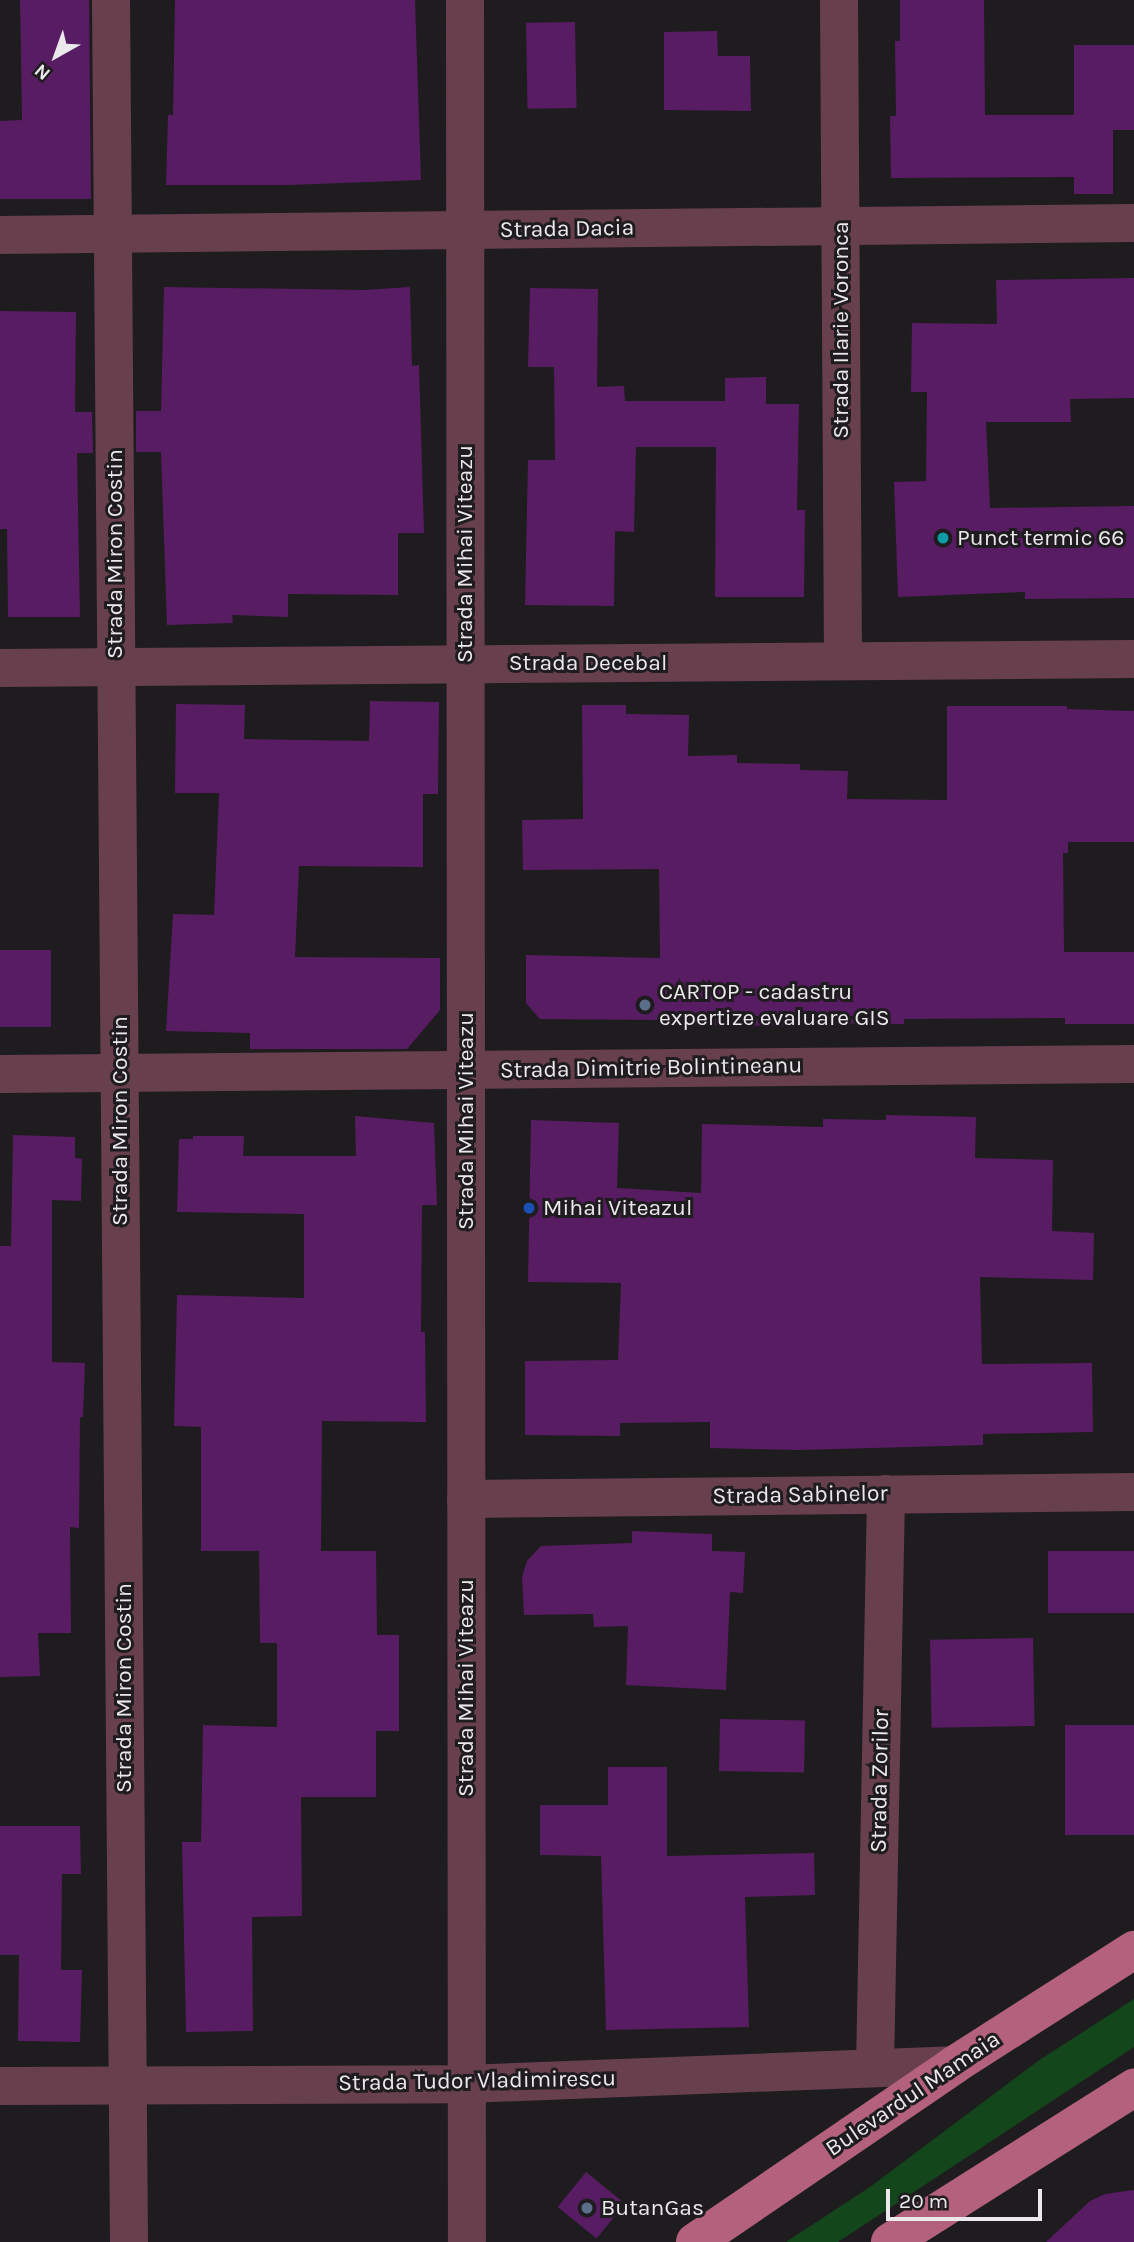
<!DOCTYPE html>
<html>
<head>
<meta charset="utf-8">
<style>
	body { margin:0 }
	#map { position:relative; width:1134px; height:2242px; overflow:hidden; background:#1f1c1f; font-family:Karla,sans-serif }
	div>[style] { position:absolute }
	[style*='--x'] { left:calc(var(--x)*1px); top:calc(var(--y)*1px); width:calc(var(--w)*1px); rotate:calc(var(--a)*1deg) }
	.green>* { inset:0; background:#14461c }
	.building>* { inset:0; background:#581c62; transform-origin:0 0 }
	.minor>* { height:38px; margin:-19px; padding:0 19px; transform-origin:19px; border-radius:19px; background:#68404d }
	.major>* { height:38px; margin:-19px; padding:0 19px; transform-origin:19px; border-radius:19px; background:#b3617c }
	.dots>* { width:19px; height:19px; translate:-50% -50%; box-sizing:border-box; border:4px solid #1f1c1f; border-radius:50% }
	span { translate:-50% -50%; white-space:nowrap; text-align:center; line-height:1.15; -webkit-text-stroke:6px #1f1c1f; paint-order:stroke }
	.street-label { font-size:23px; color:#ebe9eb }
	.poi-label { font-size:23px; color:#ebe9eb }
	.left { translate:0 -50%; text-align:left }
	.north { position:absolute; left:21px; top:21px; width:70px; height:70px; -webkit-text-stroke:5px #1f1c1f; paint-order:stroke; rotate:220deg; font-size:19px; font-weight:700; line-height:28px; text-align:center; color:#ebe9eb }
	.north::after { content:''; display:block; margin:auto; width:24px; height:32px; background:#ebe9eb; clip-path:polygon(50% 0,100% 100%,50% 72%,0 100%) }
	.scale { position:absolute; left:886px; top:2189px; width:156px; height:32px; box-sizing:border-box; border:4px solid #ebe9eb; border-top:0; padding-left:9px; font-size:21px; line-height:24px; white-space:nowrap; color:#ebe9eb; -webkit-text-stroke:5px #1f1c1f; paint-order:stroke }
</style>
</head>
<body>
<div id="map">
	<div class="green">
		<i style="clip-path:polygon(1134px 1999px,1134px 2047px,838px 2242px,786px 2242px,870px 2187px,1038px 2061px)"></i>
	</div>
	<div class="building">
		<i style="clip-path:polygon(20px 0,89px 0,91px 199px,0 199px,0 121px,22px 120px)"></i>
		<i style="clip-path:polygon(175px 0,415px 0,421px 180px,288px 185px,166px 185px,168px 115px,173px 115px)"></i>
		<i style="clip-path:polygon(900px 0,984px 0,985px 115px,1074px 115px,1074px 45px,1134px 45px,1134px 130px,1113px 130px,1113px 194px,1074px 194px,1074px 177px,891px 178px,890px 116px,896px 116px,895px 41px,900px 41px)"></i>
		<i style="left:575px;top:22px;width:86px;height:49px;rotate:89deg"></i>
		<i style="clip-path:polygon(717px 31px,718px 56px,750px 56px,751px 111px,664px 110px,664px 32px)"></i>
		<i style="clip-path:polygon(1134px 278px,1134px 398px,1070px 399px,1071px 422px,986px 422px,990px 508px,1134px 506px,1134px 598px,1025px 599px,1025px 592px,898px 597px,894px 482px,926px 481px,927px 392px,911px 392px,912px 323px,997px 324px,996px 280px)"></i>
		<i style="clip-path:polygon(164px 287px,364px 290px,410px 287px,412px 366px,419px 365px,424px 533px,398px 533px,398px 595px,288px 594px,288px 617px,232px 615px,233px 623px,167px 625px,161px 452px,136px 452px,136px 411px,161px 411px)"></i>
		<i style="clip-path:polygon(530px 288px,598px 289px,597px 387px,624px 386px,625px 401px,725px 401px,725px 378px,766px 377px,766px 404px,799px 404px,797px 510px,805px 510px,804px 597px,715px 597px,716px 447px,636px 447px,634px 532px,615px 531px,614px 606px,525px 605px,528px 460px,555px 460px,554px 367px,528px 367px)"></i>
		<i style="clip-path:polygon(0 311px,76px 312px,75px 412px,92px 412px,93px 453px,77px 453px,80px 617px,8px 617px,7px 529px,0 529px)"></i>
		<i style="clip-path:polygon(370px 701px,439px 702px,438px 794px,423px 794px,423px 867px,299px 866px,295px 957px,440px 958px,440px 1010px,407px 1049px,250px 1049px,250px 1033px,166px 1031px,173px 914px,214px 915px,219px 793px,175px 793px,176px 704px,245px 705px,244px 739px,369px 741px)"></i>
		<i style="clip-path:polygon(582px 705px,626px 705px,626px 714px,689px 715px,688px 756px,737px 755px,737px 763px,800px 764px,800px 770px,848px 771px,847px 799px,947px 800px,947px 706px,1067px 706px,1067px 709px,1134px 711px,1134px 842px,1068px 842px,1068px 853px,1063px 853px,1064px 952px,1134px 952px,1134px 1024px,1065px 1024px,1065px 1018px,904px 1019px,904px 1024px,788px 1023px,788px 1026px,660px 1025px,660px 1020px,540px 1019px,526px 1003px,526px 955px,660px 958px,659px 869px,523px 870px,522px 820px,583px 819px)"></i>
		<i style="left:0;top:950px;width:51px;height:77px"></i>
		<i style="clip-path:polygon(886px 1115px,976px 1117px,975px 1158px,1053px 1160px,1052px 1231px,1094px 1233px,1093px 1280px,980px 1277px,982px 1364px,1092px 1363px,1093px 1432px,983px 1434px,983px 1445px,799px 1450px,710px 1448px,710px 1422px,620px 1423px,620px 1436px,525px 1435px,525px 1361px,618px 1360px,621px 1283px,528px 1282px,531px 1120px,619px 1123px,617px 1188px,701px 1193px,702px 1124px,823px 1127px,823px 1119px,886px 1120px)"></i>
		<i style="clip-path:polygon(355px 1116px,434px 1123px,437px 1205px,422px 1205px,421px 1332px,425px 1332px,426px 1422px,322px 1421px,321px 1551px,376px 1551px,377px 1635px,399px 1635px,399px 1731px,376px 1731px,376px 1797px,301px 1797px,302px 1916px,252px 1917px,253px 2031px,186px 2032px,182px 1842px,201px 1842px,203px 1725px,277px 1727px,277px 1643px,260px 1643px,259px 1551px,201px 1551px,201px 1427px,174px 1426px,177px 1295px,304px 1298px,304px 1214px,177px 1212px,179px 1139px,193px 1139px,193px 1136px,244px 1136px,243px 1156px,356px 1156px)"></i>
		<i style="clip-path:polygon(13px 1135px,75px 1137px,75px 1158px,82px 1159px,81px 1201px,52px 1200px,52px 1362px,85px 1363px,83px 1417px,80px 1417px,79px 1528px,70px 1527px,71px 1633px,38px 1633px,40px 1676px,0 1677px,0 1246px,11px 1246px)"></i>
		<i style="clip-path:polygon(632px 1531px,712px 1534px,712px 1551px,745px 1552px,743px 1593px,730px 1592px,726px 1690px,626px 1685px,628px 1626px,594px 1627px,593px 1614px,524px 1615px,522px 1577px,527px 1561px,541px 1546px,632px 1543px)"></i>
		<i style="left:1134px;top:1551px;width:62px;height:86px;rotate:90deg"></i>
		<i style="left:1033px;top:1638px;width:88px;height:103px;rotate:89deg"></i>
		<i style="left:720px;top:1719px;width:85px;height:52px;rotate:1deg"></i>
		<i style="left:1134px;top:1725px;width:110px;height:69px;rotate:90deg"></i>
		<i style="clip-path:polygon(608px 1767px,667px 1767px,667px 1856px,814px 1853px,815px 1895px,745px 1897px,749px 2027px,606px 2030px,601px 1856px,540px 1855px,540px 1805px,608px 1805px)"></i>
		<i style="clip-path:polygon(0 1826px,80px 1826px,81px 1874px,62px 1874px,61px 1970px,82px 1970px,80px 2042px,18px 2041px,19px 1955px,0 1955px)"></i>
		<i style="left:586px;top:2172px;width:50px;height:45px;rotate:39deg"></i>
		<i style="clip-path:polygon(1134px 2190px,1134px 2242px,1046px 2242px,1090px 2201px,1105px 2194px)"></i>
	</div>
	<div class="minor">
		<i style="--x:111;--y:0;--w:2242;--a:89.54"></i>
		<i style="--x:465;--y:0;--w:2242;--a:89.95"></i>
		<i style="--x:839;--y:0;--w:661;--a:89.65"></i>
		<i style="--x:0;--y:235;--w:1134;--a:-0.61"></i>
		<i style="--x:0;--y:668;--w:1134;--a:-0.45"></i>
		<i style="--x:0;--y:1074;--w:1134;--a:-0.51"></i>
		<i style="--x:466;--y:1499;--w:668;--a:-0.6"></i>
		<i style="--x:875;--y:2068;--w:574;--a:-88.9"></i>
		<i style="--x:0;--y:2086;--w:466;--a:-0.2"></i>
		<i style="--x:466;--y:2084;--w:488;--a:-2.2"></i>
	</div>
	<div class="major">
		<i style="--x:695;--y:2242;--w:314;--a:-34.3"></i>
		<i style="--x:954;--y:2065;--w:214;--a:-32.6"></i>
		<i style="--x:890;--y:2242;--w:289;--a:-32.3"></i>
	</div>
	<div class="dots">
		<i style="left:943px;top:538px;background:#0f9aa8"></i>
		<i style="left:645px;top:1005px;background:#5c6f8a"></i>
		<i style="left:529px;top:1208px;background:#1a4fb4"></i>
		<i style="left:587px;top:2208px;background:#5c6f8a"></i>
	</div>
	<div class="street-label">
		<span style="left:567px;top:229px;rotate:-1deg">Strada Dacia</span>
		<span style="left:841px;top:330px;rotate:-90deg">Strada Ilarie Voronca</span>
		<span style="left:115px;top:554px;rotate:-90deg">Strada Miron Costin</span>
		<span style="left:465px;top:554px;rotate:-90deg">Strada Mihai Viteazu</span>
		<span style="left:588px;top:663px">Strada Decebal</span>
		<span style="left:651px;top:1068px;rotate:-1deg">Strada Dimitrie Bolintineanu</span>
		<span style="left:120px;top:1121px;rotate:-90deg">Strada Miron Costin</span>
		<span style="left:466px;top:1121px;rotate:-90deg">Strada Mihai Viteazu</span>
		<span style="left:800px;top:1495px;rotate:-1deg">Strada Sabinelor</span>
		<span style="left:124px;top:1688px;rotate:-90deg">Strada Miron Costin</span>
		<span style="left:466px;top:1688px;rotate:-90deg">Strada Mihai Viteazu</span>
		<span style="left:880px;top:1781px;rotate:-89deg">Strada Zorilor</span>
		<span style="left:477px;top:2081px;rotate:-1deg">Strada Tudor Vladimirescu</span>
		<span style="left:913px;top:2094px;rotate:-34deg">Bulevardul Mamaia</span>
	</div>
	<div class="poi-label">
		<span class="left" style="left:957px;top:538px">Punct termic 66</span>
		<span class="left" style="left:659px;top:1005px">CARTOP - cadastru<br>expertize evaluare GIS</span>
		<span class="left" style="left:543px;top:1208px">Mihai Viteazul</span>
		<span class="left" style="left:601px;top:2208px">ButanGas</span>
	</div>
	<div class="north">N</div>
	<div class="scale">20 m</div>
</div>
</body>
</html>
